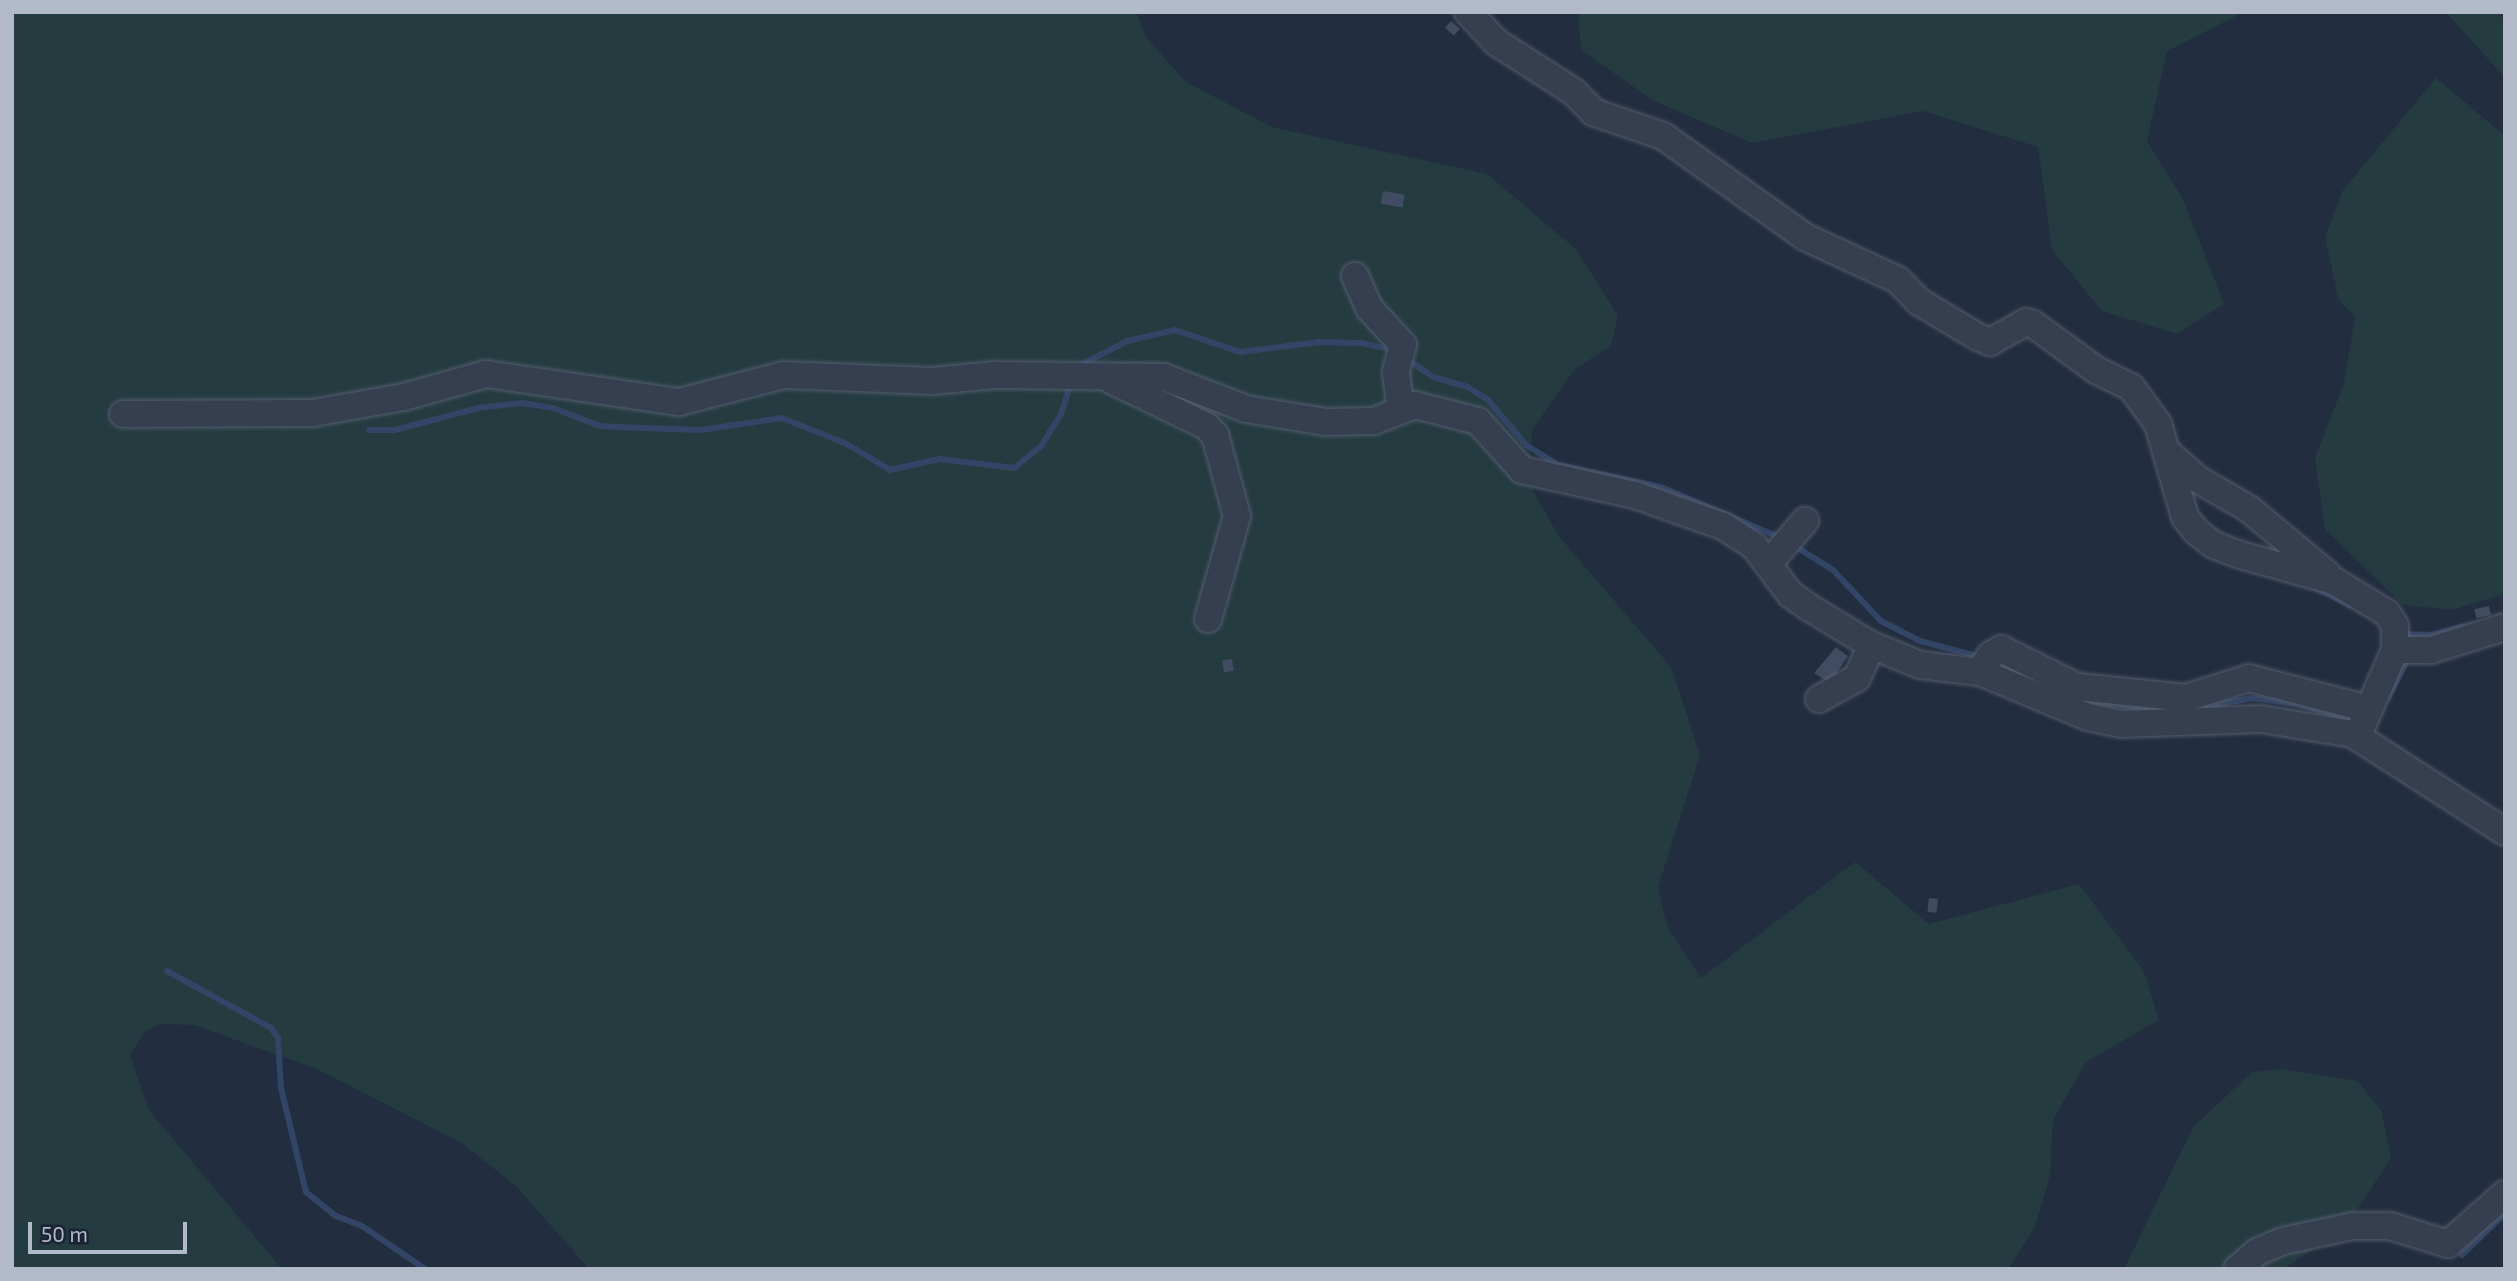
<!DOCTYPE html>
<html>
<head>
<meta charset="utf-8">
<style>
	body { margin:0 }
	#map { position:relative; width:2517px; height:1281px; overflow:hidden; background:#222d3f; font-family:"Exo 2",sans-serif }
	div>[style] { position:absolute }
	[style*='--x'] { left:calc(var(--x)*1px); top:calc(var(--y)*1px); width:calc(var(--w)*1px); rotate:calc(var(--a)*1deg) }
	.green>* { inset:0; background:#243b40 }
	.stream>* { height:6px; margin:-3px; padding:0 3px; transform-origin:3px; border-radius:3px; background:#334566 }
	.building>* { inset:0; background:#414c62; transform-origin:0 0 }
	.roads { filter:drop-shadow(0 0 2px #545d6d) drop-shadow(0 0 2px #545d6d) }
	.minor>* { height:26px; margin:-13px; padding:0 13px; transform-origin:13px; border-radius:13px; background:#363f4f }
	span { translate:-50% -50%; white-space:nowrap; text-align:center; line-height:1.15; -webkit-text-stroke:5px #1b2434; paint-order:stroke }
	.frame { position:absolute; inset:0; border:14px solid #b2baca; pointer-events:none }
	.scale { position:absolute; left:28px; top:1222px; width:159px; height:32px; box-sizing:border-box; border:4px solid #b2baca; border-top:0; padding-left:9px; font-size:21px; line-height:24px; white-space:nowrap; color:#b2baca; -webkit-text-stroke:5px #1b2434; paint-order:stroke }
</style>
</head>
<body>
<div id="map">
	<div class="green">
		<i style="clip-path:polygon(12px 12px,1136px 12px,1146px 37px,1186px 82px,1272px 127px,1487px 174px,1576px 249px,1618px 316px,1611px 346px,1575px 369px,1532px 430px,1528px 481px,1558px 535px,1672px 668px,1700px 756px,1658px 887px,1667px 926px,1701px 978px,1855px 862px,1929px 924px,2079px 884px,2144px 971px,2159px 1020px,2086px 1062px,2053px 1120px,2050px 1176px,2034px 1229px,2008px 1269px,589px 1269px,516px 1186px,460px 1142px,317px 1069px,194px 1025px,161px 1024px,145px 1031px,130px 1055px,149px 1110px,282px 1269px,12px 1269px)"></i>
		<i style="clip-path:polygon(1578px 12px,2244px 12px,2167px 51px,2147px 141px,2183px 199px,2224px 304px,2177px 334px,2102px 311px,2052px 250px,2038px 147px,1923px 111px,1752px 143px,1654px 101px,1581px 50px)"></i>
		<i style="clip-path:polygon(2446px 12px,2497px 12px,2505px 21px,2505px 78px)"></i>
		<i style="clip-path:polygon(2436px 78px,2505px 136px,2505px 594px,2451px 610px,2403px 605px,2325px 529px,2315px 458px,2344px 383px,2355px 318px,2338px 298px,2325px 237px,2343px 190px)"></i>
		<i style="clip-path:polygon(2282px 1069px,2358px 1081px,2382px 1112px,2391px 1158px,2345px 1228px,2283px 1269px,2124px 1269px,2193px 1127px,2252px 1072px)"></i>
	</div>
	<div class="stream">
		<i style="--x:1408;--y:360;--w:30;--a:34"></i>
		<i style="--x:1433;--y:377;--w:36;--a:16"></i>
		<i style="--x:1468;--y:387;--w:24;--a:33"></i>
		<i style="--x:1488;--y:400;--w:59;--a:49.8"></i>
		<i style="--x:1526;--y:445;--w:38;--a:32"></i>
		<i style="--x:1558;--y:465;--w:105;--a:12.1"></i>
		<i style="--x:1661;--y:487;--w:130;--a:23"></i>
		<i style="--x:1075;--y:368;--w:59;--a:-27.4"></i>
		<i style="--x:1127;--y:341;--w:49;--a:-12.9"></i>
		<i style="--x:1175;--y:330;--w:69;--a:18.7"></i>
		<i style="--x:1240;--y:352;--w:80;--a:-7.2"></i>
		<i style="--x:1319;--y:342;--w:43;--a:1.3"></i>
		<i style="--x:1362;--y:343;--w:32;--a:13"></i>
		<i style="--x:369;--y:430;--w:26;--a:0"></i>
		<i style="--x:395;--y:430;--w:86;--a:-14.8"></i>
		<i style="--x:478;--y:408;--w:44;--a:-6.5"></i>
		<i style="--x:522;--y:403;--w:31;--a:9"></i>
		<i style="--x:553;--y:408;--w:50;--a:21"></i>
		<i style="--x:600;--y:426;--w:18;--a:3"></i>
		<i style="--x:618;--y:427;--w:82;--a:2.1"></i>
		<i style="--x:700;--y:430;--w:83;--a:-8.3"></i>
		<i style="--x:782;--y:418;--w:70;--a:21.8"></i>
		<i style="--x:847;--y:444;--w:50;--a:31.2"></i>
		<i style="--x:890;--y:470;--w:50;--a:-12.7"></i>
		<i style="--x:939;--y:459;--w:76;--a:6.8"></i>
		<i style="--x:1014;--y:468;--w:35;--a:-39"></i>
		<i style="--x:1041;--y:446;--w:38;--a:-58"></i>
		<i style="--x:1061;--y:414;--w:28;--a:-72"></i>
		<i style="--x:1793;--y:545;--w:47;--a:32"></i>
		<i style="--x:1833;--y:570;--w:70;--a:46.7"></i>
		<i style="--x:1881;--y:621;--w:44;--a:27.1"></i>
		<i style="--x:1920;--y:641;--w:59;--a:14.7"></i>
		<i style="--x:2316;--y:588;--w:38;--a:27"></i>
		<i style="--x:2404;--y:634;--w:27;--a:2"></i>
		<i style="--x:2431;--y:635;--w:34;--a:-15"></i>
		<i style="--x:2000;--y:665;--w:37;--a:22"></i>
		<i style="--x:2388;--y:698;--w:39;--a:-63"></i>
		<i style="--x:2096;--y:701;--w:63;--a:9.2"></i>
		<i style="--x:2196;--y:708;--w:58;--a:-10"></i>
		<i style="--x:2253;--y:698;--w:44;--a:7.8"></i>
		<i style="--x:2297;--y:704;--w:52;--a:15.6"></i>
		<i style="--x:167;--y:971;--w:119;--a:28.7"></i>
		<i style="--x:271;--y:1028;--w:12;--a:55"></i>
		<i style="--x:278;--y:1038;--w:50;--a:86.6"></i>
		<i style="--x:281;--y:1088;--w:107;--a:76.5"></i>
		<i style="--x:306;--y:1192;--w:38;--a:39"></i>
		<i style="--x:336;--y:1216;--w:28;--a:21"></i>
		<i style="--x:362;--y:1226;--w:76;--a:34.3"></i>
		<i style="--x:2462;--y:1255;--w:60;--a:-44.3"></i>
	</div>
	<div class="building">
		<i style="left:1451px;top:21px;width:12px;height:9px;rotate:42deg"></i>
		<i style="left:1383px;top:191px;width:22px;height:13px;rotate:10deg"></i>
		<i style="left:2489px;top:606px;width:9px;height:15px;rotate:77deg"></i>
		<i style="clip-path:polygon(1836px 647px,1848px 656px,1830px 683px,1814px 673px)"></i>
		<i style="left:1232px;top:659px;width:12px;height:10px;rotate:81deg"></i>
		<i style="left:1929px;top:898px;width:9px;height:14px;rotate:6deg"></i>
	</div>
	<div class="roads">
		<div class="minor">
			<i style="--x:1468;--y:12;--w:41;--a:47"></i>
			<i style="--x:1496;--y:42;--w:93;--a:32.7"></i>
			<i style="--x:1574;--y:92;--w:28;--a:46"></i>
			<i style="--x:1593;--y:112;--w:74;--a:18.9"></i>
			<i style="--x:1663;--y:136;--w:174;--a:35.4"></i>
			<i style="--x:1805;--y:237;--w:102;--a:24.8"></i>
			<i style="--x:1898;--y:280;--w:29;--a:46"></i>
			<i style="--x:1918;--y:301;--w:70;--a:31"></i>
			<i style="--x:1978;--y:337;--w:13;--a:23"></i>
			<i style="--x:1990;--y:342;--w:41;--a:-29.1"></i>
			<i style="--x:2026;--y:322;--w:7;--a:16"></i>
			<i style="--x:2033;--y:324;--w:78;--a:36.1"></i>
			<i style="--x:2096;--y:370;--w:39;--a:26"></i>
			<i style="--x:2131;--y:387;--w:46;--a:53.9"></i>
			<i style="--x:2158;--y:424;--w:97;--a:73.8"></i>
			<i style="--x:2185;--y:517;--w:18;--a:52"></i>
			<i style="--x:2196;--y:531;--w:23;--a:38"></i>
			<i style="--x:2214;--y:545;--w:25;--a:21"></i>
			<i style="--x:2237;--y:554;--w:101;--a:15.6"></i>
			<i style="--x:2334;--y:581;--w:62;--a:31.1"></i>
			<i style="--x:2387;--y:613;--w:15;--a:58"></i>
			<i style="--x:2395;--y:626;--w:24;--a:90"></i>
			<i style="--x:2395;--y:650;--w:95;--a:113.6"></i>
			<i style="--x:1355;--y:276;--w:36;--a:66"></i>
			<i style="--x:1370;--y:309;--w:49;--a:47.5"></i>
			<i style="--x:1403;--y:345;--w:28;--a:105"></i>
			<i style="--x:1396;--y:372;--w:38;--a:83"></i>
			<i style="--x:1111;--y:380;--w:106;--a:25.8"></i>
			<i style="--x:1206;--y:426;--w:13;--a:45"></i>
			<i style="--x:1215;--y:435;--w:84;--a:74.8"></i>
			<i style="--x:1237;--y:516;--w:107;--a:105.7"></i>
			<i style="--x:123;--y:414;--w:190;--a:-0.3"></i>
			<i style="--x:313;--y:413;--w:92;--a:-10"></i>
			<i style="--x:404;--y:397;--w:85;--a:-15.7"></i>
			<i style="--x:486;--y:374;--w:195;--a:8.3"></i>
			<i style="--x:679;--y:402;--w:108;--a:-14.4"></i>
			<i style="--x:784;--y:375;--w:148;--a:2.3"></i>
			<i style="--x:932;--y:381;--w:64;--a:-5.4"></i>
			<i style="--x:996;--y:375;--w:168;--a:0.7"></i>
			<i style="--x:1164;--y:377;--w:88;--a:21.3"></i>
			<i style="--x:1246;--y:409;--w:80;--a:9.3"></i>
			<i style="--x:1325;--y:422;--w:49;--a:-1.2"></i>
			<i style="--x:1374;--y:421;--w:44;--a:-21.3"></i>
			<i style="--x:1415;--y:405;--w:65;--a:14.3"></i>
			<i style="--x:1478;--y:421;--w:66;--a:48.1"></i>
			<i style="--x:1522;--y:470;--w:116;--a:12.5"></i>
			<i style="--x:1635;--y:495;--w:93;--a:19.4"></i>
			<i style="--x:1723;--y:526;--w:38;--a:33"></i>
			<i style="--x:1755;--y:547;--w:59;--a:53.3"></i>
			<i style="--x:1790;--y:594;--w:24;--a:35"></i>
			<i style="--x:1810;--y:608;--w:71;--a:31.2"></i>
			<i style="--x:1871;--y:645;--w:53;--a:22.2"></i>
			<i style="--x:1920;--y:665;--w:60;--a:6.7"></i>
			<i style="--x:1980;--y:672;--w:117;--a:22.6"></i>
			<i style="--x:2088;--y:717;--w:34;--a:12"></i>
			<i style="--x:2121;--y:724;--w:140;--a:-2"></i>
			<i style="--x:2261;--y:719;--w:93;--a:9.3"></i>
			<i style="--x:2353;--y:734;--w:181;--a:32.8"></i>
			<i style="--x:2168;--y:453;--w:41;--a:41.1"></i>
			<i style="--x:2199;--y:480;--w:58;--a:30.1"></i>
			<i style="--x:2249;--y:509;--w:102;--a:39.8"></i>
			<i style="--x:1768;--y:564;--w:57;--a:-49.3"></i>
			<i style="--x:2395;--y:650;--w:36;--a:0"></i>
			<i style="--x:2431;--y:650;--w:77;--a:-17.3"></i>
			<i style="--x:1979;--y:672;--w:21;--a:-55"></i>
			<i style="--x:1991;--y:655;--w:12;--a:-31"></i>
			<i style="--x:2001;--y:649;--w:86;--a:26.3"></i>
			<i style="--x:2078;--y:687;--w:109;--a:5.8"></i>
			<i style="--x:2186;--y:698;--w:66;--a:-17.6"></i>
			<i style="--x:2249;--y:678;--w:124;--a:14.5"></i>
			<i style="--x:1819;--y:699;--w:43;--a:-28.9"></i>
			<i style="--x:1857;--y:678;--w:36;--a:-66"></i>
			<i style="--x:2237;--y:1269;--w:26;--a:-40"></i>
			<i style="--x:2257;--y:1252;--w:28;--a:-23"></i>
			<i style="--x:2283;--y:1241;--w:72;--a:-12.1"></i>
			<i style="--x:2353;--y:1226;--w:37;--a:0"></i>
			<i style="--x:2390;--y:1226;--w:61;--a:17.2"></i>
			<i style="--x:2448;--y:1244;--w:76;--a:-41.3"></i>
		</div>
	</div>
	<div class="frame"></div>
	<div class="scale">50 m</div>
</div>
</body>
</html>
